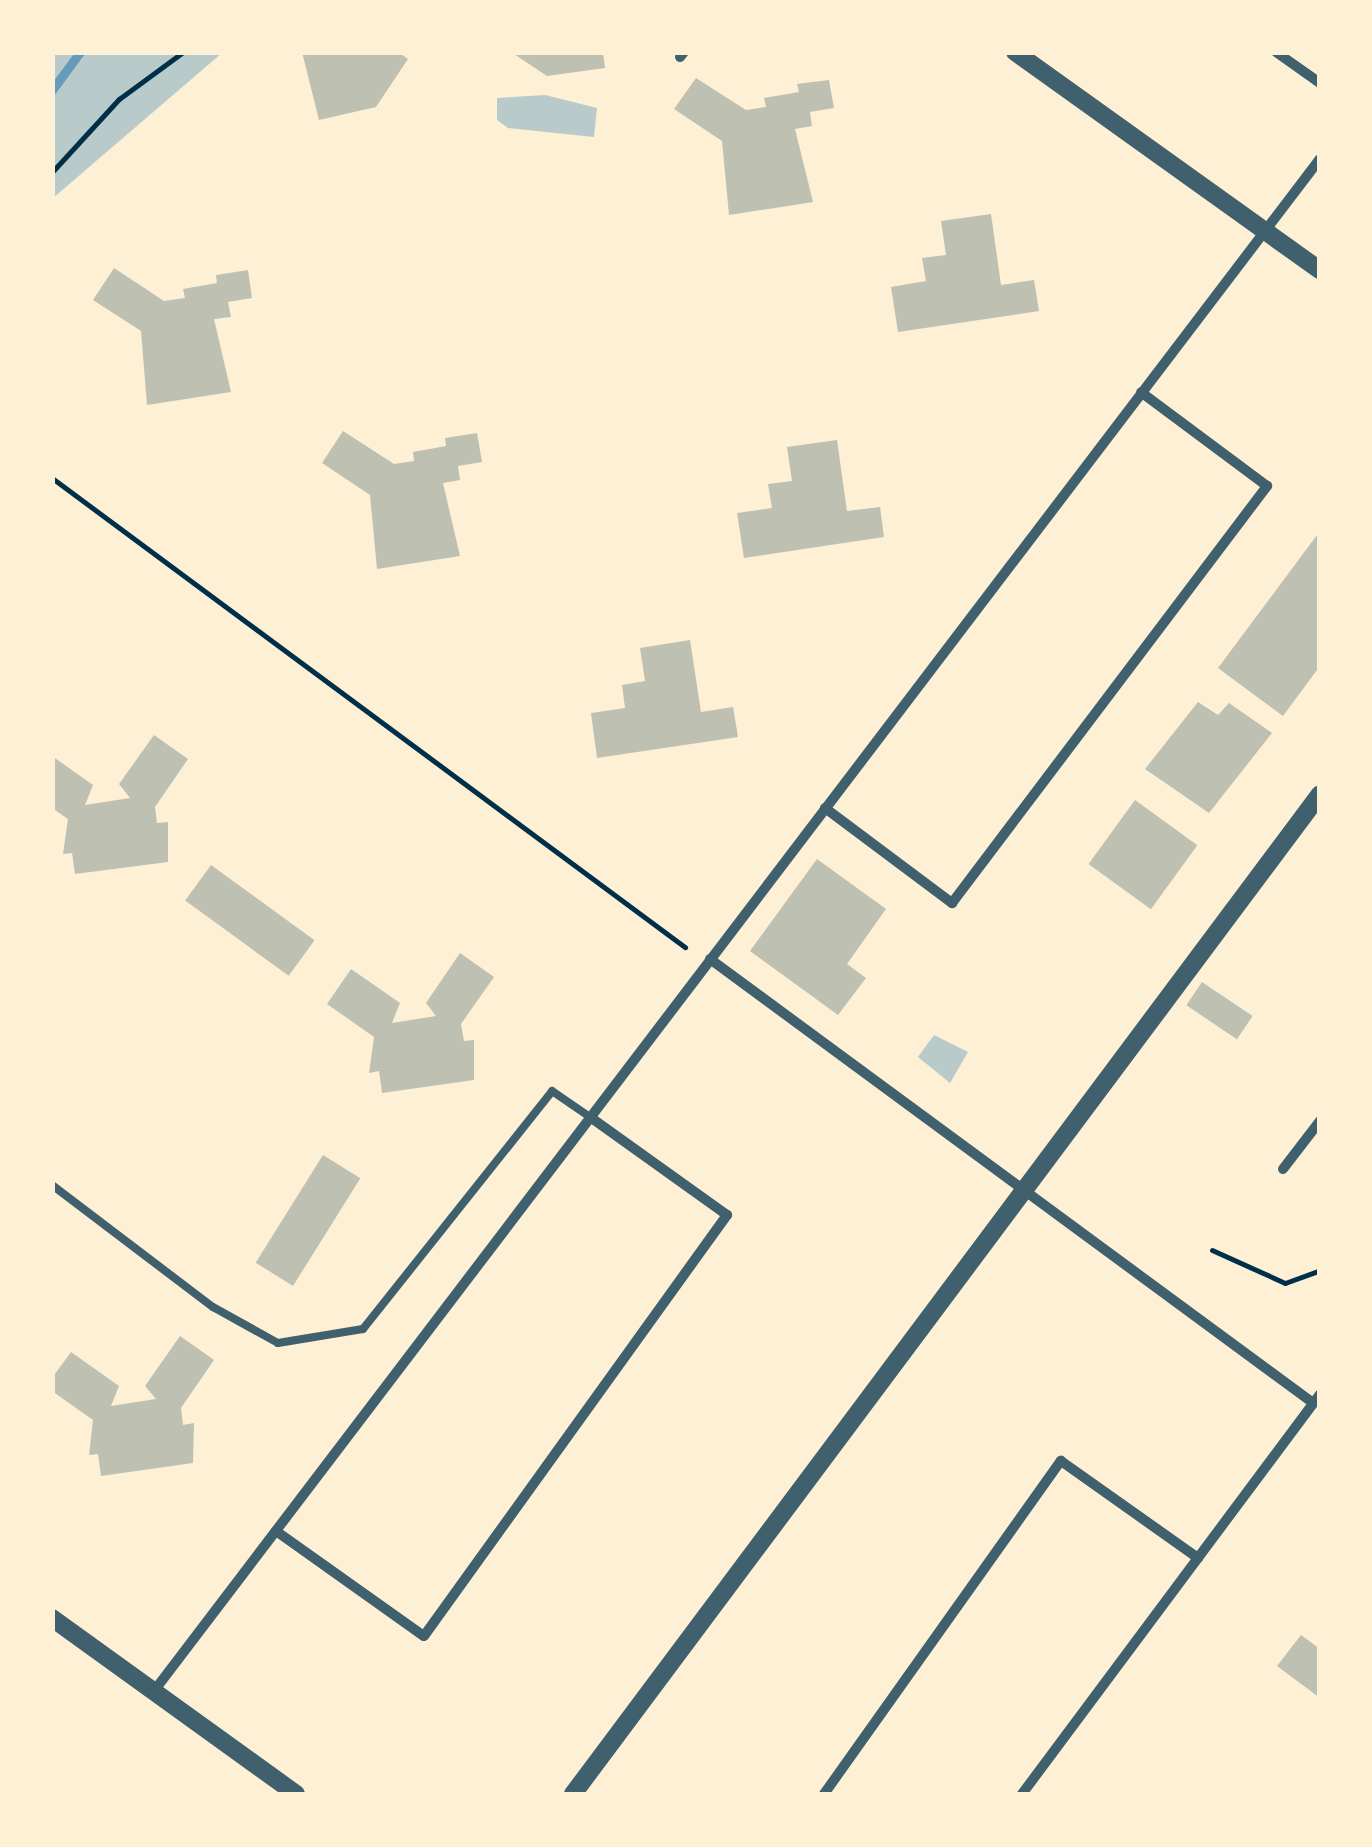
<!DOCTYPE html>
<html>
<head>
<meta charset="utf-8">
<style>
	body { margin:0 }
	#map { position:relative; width:1372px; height:1847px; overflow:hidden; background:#fdf0d5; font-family:Overpass,sans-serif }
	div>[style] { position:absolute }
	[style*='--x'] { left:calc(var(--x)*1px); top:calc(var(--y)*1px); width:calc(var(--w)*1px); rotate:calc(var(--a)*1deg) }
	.green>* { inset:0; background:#b9caca }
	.stream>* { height:9px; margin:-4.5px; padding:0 4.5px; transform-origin:4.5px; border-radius:4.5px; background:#669bbc }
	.building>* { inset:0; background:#bec0b2; transform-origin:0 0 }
	.path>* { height:5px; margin:-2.5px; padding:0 2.5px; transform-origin:2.5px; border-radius:2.5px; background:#003049 }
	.service>* { height:8px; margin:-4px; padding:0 4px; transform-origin:4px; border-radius:4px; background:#3f606c }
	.minor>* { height:10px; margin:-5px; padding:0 5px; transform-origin:5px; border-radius:5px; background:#3f606c }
	.tertiary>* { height:18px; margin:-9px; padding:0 9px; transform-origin:9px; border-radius:9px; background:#3f606c }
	span { translate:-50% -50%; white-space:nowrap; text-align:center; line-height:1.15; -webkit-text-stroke:8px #fdf0d5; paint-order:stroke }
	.frame { position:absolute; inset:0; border:55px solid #fdf0d5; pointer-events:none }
</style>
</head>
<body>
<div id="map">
	<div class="green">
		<i style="clip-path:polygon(53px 53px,222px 53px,53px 198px)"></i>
		<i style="clip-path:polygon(545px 95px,597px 108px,594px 137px,508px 128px,497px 120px,497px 98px)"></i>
		<i style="clip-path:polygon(934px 1035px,968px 1052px,950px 1083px,918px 1057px)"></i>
	</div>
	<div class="stream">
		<i style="--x:52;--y:90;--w:47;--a:-53.6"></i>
	</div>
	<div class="building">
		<i style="clip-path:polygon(302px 52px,398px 52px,408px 59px,376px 107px,319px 120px)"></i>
		<i style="clip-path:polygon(511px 52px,603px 52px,605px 68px,547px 76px)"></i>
		<i style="clip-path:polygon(696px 78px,746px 110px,766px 107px,764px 98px,799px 92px,797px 84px,829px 80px,834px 108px,810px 112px,812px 126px,795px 129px,813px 202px,729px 215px,722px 141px,674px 109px)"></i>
		<i style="clip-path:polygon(991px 214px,1001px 285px,1034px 280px,1039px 311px,898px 332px,891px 287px,926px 281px,922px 258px,946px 255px,941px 221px)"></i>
		<i style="clip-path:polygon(114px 268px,164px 301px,185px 298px,183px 289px,217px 283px,216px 275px,248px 270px,252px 298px,228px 302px,231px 317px,214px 319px,231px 392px,147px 405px,141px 331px,93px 300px)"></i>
		<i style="clip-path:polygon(343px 431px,394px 464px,414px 461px,413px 452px,446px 446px,445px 438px,477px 433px,482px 462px,458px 466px,460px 480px,443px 483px,460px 556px,377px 569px,370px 495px,322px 463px)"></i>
		<i style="clip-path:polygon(837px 440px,847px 511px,880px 507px,884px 537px,744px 558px,737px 513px,772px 508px,768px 484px,792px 481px,787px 447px)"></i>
		<i style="clip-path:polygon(1320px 531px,1320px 666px,1283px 716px,1218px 668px)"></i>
		<i style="clip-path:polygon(690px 640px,701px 712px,733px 707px,738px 737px,597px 758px,591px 713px,625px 708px,622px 685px,645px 681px,640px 648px)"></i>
		<i style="clip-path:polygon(1198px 702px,1218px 715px,1229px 703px,1272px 733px,1209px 813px,1145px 769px)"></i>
		<i style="clip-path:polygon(154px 735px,188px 759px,155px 807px,157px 823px,168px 822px,168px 862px,75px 874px,72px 853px,63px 854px,68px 819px,52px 808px,52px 756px,93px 785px,85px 805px,130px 798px,119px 784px)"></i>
		<i style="left:1135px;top:800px;width:77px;height:79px;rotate:36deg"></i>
		<i style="clip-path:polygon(817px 859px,886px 909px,847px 964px,866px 978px,838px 1015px,750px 951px)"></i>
		<i style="left:211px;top:865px;width:128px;height:44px;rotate:36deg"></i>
		<i style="clip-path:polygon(460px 953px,494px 977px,461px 1024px,464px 1041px,474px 1040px,474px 1080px,382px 1093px,379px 1071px,369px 1073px,374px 1037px,327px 1004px,351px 969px,400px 1003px,392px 1023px,436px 1016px,426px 1003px)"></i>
		<i style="left:1202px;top:982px;width:61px;height:28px;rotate:34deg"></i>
		<i style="left:323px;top:1155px;width:44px;height:127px;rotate:32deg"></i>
		<i style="clip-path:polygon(180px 1336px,214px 1360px,181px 1408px,183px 1425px,194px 1423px,193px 1463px,101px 1476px,98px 1454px,89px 1455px,93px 1420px,52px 1391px,52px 1378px,71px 1352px,119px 1386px,111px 1406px,156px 1399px,145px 1386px)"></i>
		<i style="clip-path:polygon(1301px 1635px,1320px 1649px,1320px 1698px,1277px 1666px)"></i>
	</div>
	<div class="path">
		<i style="--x:52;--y:172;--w:99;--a:-47.5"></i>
		<i style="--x:119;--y:99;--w:79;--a:-36.3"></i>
		<i style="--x:52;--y:478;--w:788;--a:36.54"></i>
		<i style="--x:1212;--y:1250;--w:80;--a:24.3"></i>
		<i style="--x:1285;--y:1283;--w:37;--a:-20"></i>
	</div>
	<div class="service">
		<i style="--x:52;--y:1185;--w:202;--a:37.2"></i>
		<i style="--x:213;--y:1307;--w:74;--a:29"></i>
		<i style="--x:278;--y:1343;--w:86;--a:-9.4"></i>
		<i style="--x:363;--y:1329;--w:304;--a:-51.5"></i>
		<i style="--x:552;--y:1091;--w:46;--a:34.4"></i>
	</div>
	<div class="minor">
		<i style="--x:1276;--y:52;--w:54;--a:35.2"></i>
		<i style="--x:680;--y:57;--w:6;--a:-51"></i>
		<i style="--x:825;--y:808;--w:159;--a:36.8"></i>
		<i style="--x:952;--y:903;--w:523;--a:-52.93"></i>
		<i style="--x:1267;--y:486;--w:157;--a:-143.3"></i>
		<i style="--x:710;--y:959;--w:749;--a:36.36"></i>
		<i style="--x:1283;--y:1169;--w:61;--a:-52.4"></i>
		<i style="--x:276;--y:1531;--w:181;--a:35.4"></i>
		<i style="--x:424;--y:1636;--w:519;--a:-54.26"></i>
		<i style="--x:727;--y:1215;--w:168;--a:-144.4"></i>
		<i style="--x:154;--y:1691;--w:1925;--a:-52.73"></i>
		<i style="--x:824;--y:1794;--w:409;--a:-54.6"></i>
		<i style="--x:1061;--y:1461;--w:168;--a:35.3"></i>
		<i style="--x:1022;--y:1794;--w:499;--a:-53.3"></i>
	</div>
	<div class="tertiary">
		<i style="--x:1015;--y:52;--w:375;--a:35.6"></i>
		<i style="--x:52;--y:1618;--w:301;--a:35.8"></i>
		<i style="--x:573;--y:1794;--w:1248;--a:-53.24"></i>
	</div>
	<div class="frame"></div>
</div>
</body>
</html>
